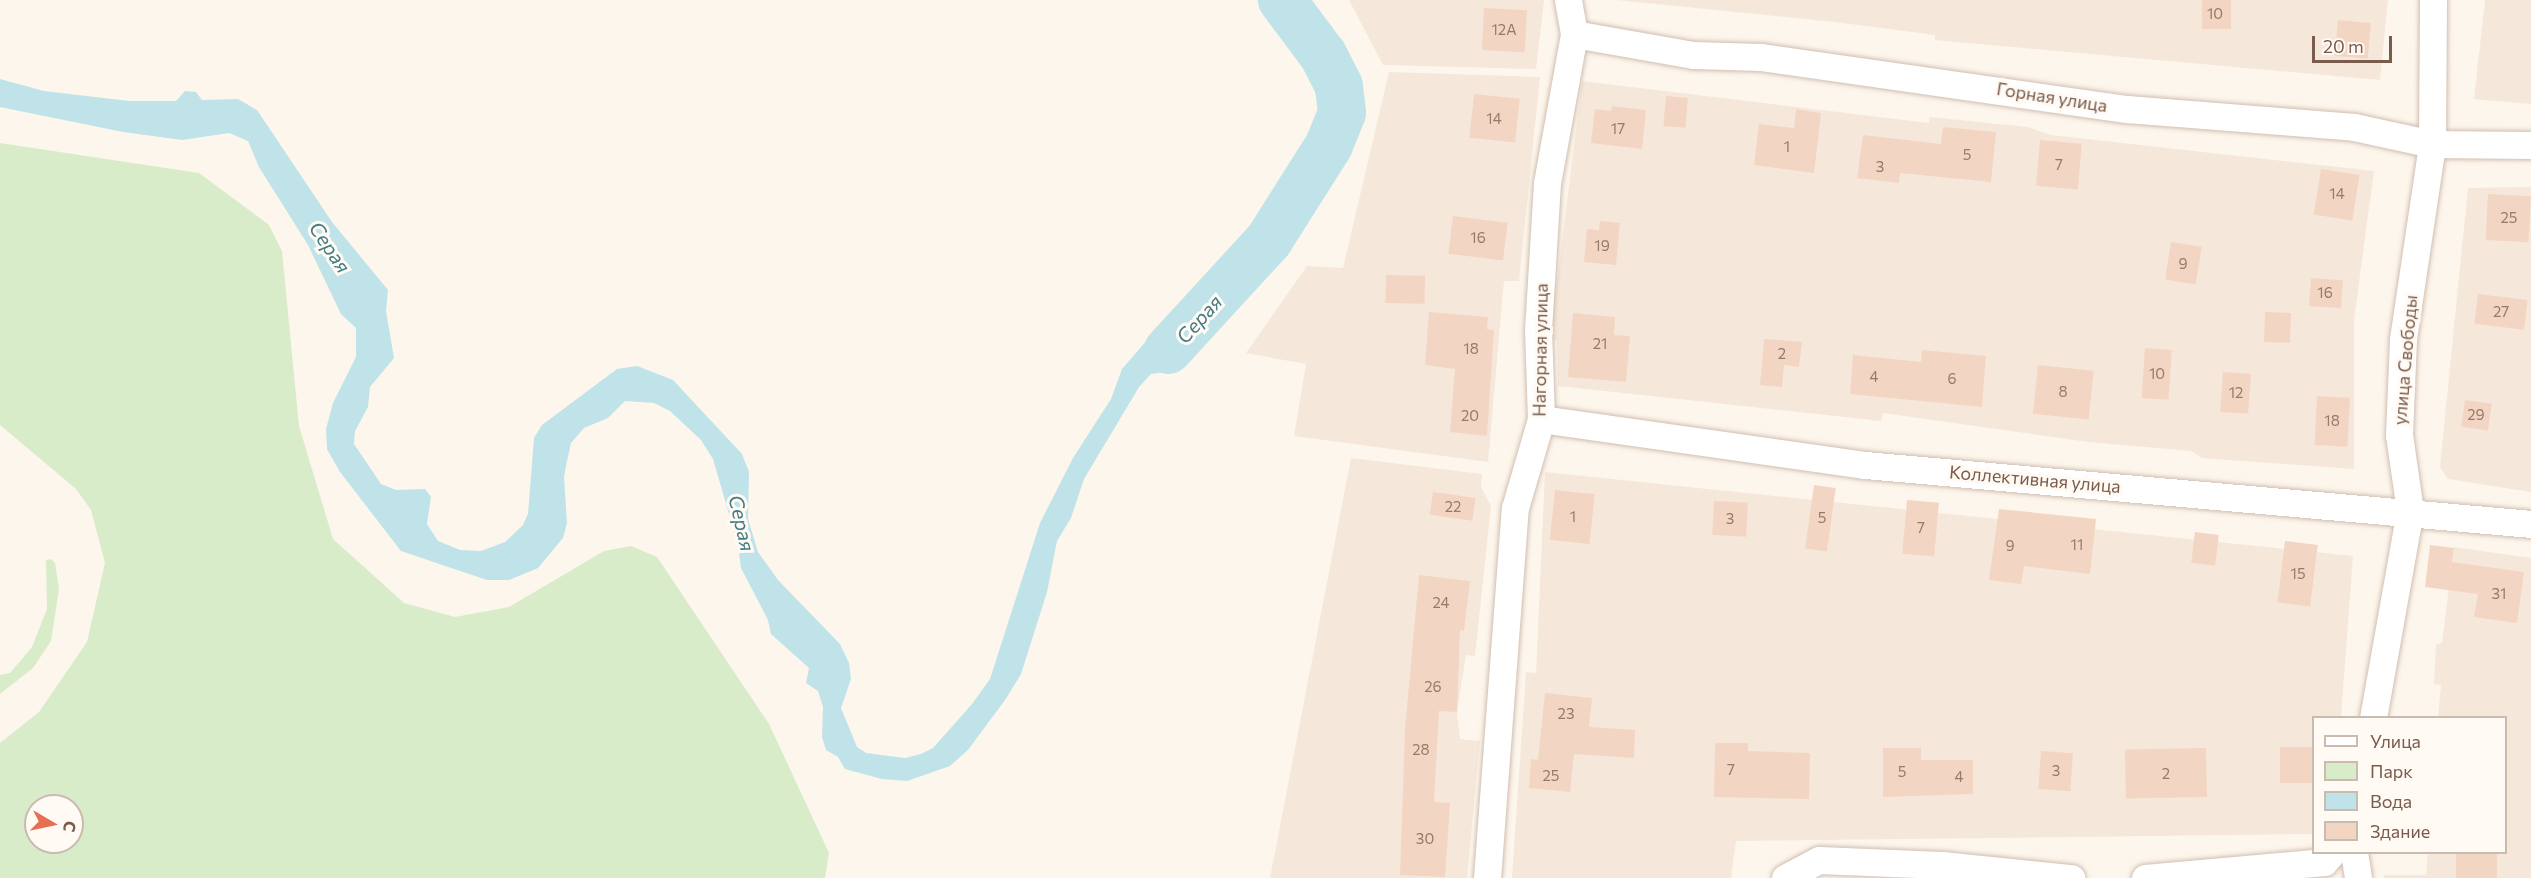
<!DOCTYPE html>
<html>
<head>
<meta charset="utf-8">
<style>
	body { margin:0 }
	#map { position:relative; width:2531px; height:878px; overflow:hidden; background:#fdf6ec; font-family:Commissioner,sans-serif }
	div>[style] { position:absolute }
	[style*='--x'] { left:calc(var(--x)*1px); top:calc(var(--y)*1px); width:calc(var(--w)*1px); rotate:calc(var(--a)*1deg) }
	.residential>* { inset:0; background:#f5e8da }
	.green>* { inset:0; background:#d8ecc9 }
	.water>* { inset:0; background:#bfe3e8 }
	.river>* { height:48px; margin:-24px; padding:0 24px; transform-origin:24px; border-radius:24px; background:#bfe3e8 }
	.building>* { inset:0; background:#f3d5c3; transform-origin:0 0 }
	.roads { filter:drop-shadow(0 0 2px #d1beb0) drop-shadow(0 0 2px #d1beb0) }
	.minor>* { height:27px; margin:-13.5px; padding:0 13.5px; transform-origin:13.5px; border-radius:13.5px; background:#fff }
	span { translate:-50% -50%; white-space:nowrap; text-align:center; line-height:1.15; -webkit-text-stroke:6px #fffaf3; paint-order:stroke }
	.number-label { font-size:15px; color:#987a6a }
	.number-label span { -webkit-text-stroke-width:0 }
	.street-label { font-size:18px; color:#7a5c4d }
	.water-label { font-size:20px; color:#437c86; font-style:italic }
	.legend { position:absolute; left:2312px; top:716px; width:195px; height:138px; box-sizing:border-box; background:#fffaf3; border:2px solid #cabbb1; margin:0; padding:8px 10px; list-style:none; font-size:18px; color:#7a5c4d }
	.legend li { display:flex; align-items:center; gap:12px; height:30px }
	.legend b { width:30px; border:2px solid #cabbb1 }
	.north { position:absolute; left:24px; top:794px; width:60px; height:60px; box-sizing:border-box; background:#fffaf3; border:2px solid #cabbb1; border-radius:50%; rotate:99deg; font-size:16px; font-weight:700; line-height:24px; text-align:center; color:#7a5c4d }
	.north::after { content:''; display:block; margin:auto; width:21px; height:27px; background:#e76f51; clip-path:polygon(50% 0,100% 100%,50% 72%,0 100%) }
	.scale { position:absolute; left:2312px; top:36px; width:80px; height:27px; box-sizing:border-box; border:3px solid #7a5c4d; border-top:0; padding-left:8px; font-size:18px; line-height:21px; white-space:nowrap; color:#7a5c4d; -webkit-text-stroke:4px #fffaf3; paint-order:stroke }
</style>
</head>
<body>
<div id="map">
	<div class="residential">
		<i style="clip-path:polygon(1349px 0,1544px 0,1536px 69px,1383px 65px)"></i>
		<i style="clip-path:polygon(1617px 0,2388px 0,2380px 80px,1935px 40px,1935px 35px,1835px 22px)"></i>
		<i style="clip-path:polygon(2485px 0,2531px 0,2531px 104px,2474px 99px)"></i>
		<i style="clip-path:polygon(1389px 72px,1540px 77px,1519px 281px,1504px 281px,1488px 462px,1294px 436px,1306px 364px,1246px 353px,1307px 266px,1343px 268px)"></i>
		<i style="clip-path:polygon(1582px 81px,1929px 123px,1930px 117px,2028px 127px,2051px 135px,2374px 171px,2354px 320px,2354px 469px,2202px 458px,2191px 451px,2088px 442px,1883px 413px,1881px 421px,1558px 386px,1557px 340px,1550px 339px)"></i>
		<i style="clip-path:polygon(2531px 187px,2531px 492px,2448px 479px,2440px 467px,2468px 188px)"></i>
		<i style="clip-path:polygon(1351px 458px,1482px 474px,1481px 487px,1491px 506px,1475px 656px,1466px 655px,1457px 712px,1460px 739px,1480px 741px,1467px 878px,1270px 878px)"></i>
		<i style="clip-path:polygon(1545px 472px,2353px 556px,2341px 717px,2314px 718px,2313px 834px,1736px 841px,1731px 878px,1512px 878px,1526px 672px,1536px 673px)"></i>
		<i style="clip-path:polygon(2454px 547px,2531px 558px,2531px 878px,2384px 878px,2384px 875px,2426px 875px,2428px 853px,2506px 852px,2506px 718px,2438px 717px,2441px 685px,2434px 684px,2436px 644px,2442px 643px)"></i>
	</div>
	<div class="green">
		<i style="clip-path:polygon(evenodd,0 143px,199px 173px,269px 225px,282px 251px,299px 426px,333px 539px,404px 603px,455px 617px,509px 607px,604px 551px,631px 546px,657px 557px,769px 724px,829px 853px,825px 878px,0 878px,0 743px,39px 712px,87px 642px,105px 563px,91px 510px,76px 489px,0 425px,0 143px,36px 806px,72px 806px,72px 842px,36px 842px,36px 806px)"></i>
		<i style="clip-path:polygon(51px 559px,55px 563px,59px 589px,51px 641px,33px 668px,0 694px,0 675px,10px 673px,32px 647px,47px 609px,46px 560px)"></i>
	</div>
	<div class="water">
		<i style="clip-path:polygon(0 79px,44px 91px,129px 101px,176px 101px,185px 91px,196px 92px,202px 100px,238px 99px,257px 110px,332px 222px,388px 290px,386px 311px,394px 358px,370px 387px,368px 407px,355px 431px,354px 444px,381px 484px,396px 490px,425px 489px,431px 497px,427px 524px,438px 541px,460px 550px,481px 551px,505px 542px,523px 525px,528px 514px,534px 438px,542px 425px,617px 369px,637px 366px,673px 380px,742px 454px,749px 472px,748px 519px,758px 552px,778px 580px,840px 644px,849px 663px,851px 679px,841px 708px,857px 747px,866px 753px,905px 758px,921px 754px,933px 748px,972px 704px,990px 679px,1040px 523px,1073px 458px,1111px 399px,1122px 369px,1148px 339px,1167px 336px,1178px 325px,1203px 295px,1221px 307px,1170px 371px,1151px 374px,1139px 387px,1084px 479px,1071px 518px,1057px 541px,1047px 592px,1021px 674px,1005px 700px,968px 750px,950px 766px,907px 781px,882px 779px,845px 769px,838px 757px,826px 750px,822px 737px,823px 707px,818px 691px,806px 683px,809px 668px,771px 634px,768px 620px,741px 568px,738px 545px,713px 459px,701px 440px,670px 411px,654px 403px,625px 401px,608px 418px,584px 428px,571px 443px,567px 461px,564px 477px,567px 523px,563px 538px,538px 568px,509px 580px,487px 580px,401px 551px,340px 472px,327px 449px,326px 429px,333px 403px,356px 357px,356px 328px,341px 314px,308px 245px,259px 167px,248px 141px,229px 133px,182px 140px,123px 132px,0 107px)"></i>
	</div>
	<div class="river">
		<i style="--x:1168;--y:350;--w:149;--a:-47.4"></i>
		<i style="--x:1269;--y:240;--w:112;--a:-57.7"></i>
		<i style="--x:1329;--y:145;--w:35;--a:-68"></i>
		<i style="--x:1342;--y:112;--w:26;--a:-97"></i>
		<i style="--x:1339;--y:86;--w:35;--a:-117"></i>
		<i style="--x:1323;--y:55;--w:69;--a:-126.7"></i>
	</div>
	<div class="building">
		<i style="left:2202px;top:0;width:29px;height:29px"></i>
		<i style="left:1484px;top:8px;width:43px;height:42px;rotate:3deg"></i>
		<i style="left:2338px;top:20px;width:33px;height:36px;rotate:5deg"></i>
		<i style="left:1474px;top:94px;width:46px;height:44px;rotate:6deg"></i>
		<i style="left:1666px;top:96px;width:22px;height:30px;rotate:5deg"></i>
		<i style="clip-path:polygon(1612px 106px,1646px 110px,1642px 149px,1591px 143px,1595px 109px,1611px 111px)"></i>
		<i style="clip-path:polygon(1796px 109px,1821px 113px,1814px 173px,1754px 165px,1759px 124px,1794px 128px)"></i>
		<i style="clip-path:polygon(1943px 127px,1996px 132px,1991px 182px,1900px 173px,1899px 183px,1857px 178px,1863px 135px,1941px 144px)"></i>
		<i style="left:2040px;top:140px;width:42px;height:46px;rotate:5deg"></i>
		<i style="left:2321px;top:169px;width:39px;height:46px;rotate:9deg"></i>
		<i style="left:2488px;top:194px;width:43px;height:46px;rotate:3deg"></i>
		<i style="left:1453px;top:216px;width:55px;height:38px;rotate:7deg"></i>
		<i style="clip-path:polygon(1600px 221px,1620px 223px,1616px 265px,1584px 262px,1587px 229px,1599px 230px)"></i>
		<i style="left:2171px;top:242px;width:31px;height:38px;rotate:9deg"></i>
		<i style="left:1386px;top:275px;width:39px;height:28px;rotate:1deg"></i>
		<i style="left:2311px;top:278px;width:32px;height:28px;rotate:4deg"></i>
		<i style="left:2478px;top:294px;width:50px;height:30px;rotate:7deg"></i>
		<i style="clip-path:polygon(1429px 312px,1488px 317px,1487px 329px,1494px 330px,1487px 436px,1450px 432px,1455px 369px,1425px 365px)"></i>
		<i style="left:2265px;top:312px;width:26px;height:30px;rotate:2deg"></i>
		<i style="clip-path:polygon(1573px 313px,1615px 317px,1614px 335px,1630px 336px,1626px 382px,1568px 377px)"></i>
		<i style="clip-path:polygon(1764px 339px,1802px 342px,1799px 367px,1784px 365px,1782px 387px,1760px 385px)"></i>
		<i style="left:2145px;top:348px;width:27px;height:50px;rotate:4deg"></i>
		<i style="clip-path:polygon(1922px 350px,1986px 356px,1982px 407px,1850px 394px,1853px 355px,1921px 362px)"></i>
		<i style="left:2038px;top:365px;width:56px;height:49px;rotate:6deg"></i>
		<i style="left:2223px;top:372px;width:28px;height:40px;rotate:4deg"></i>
		<i style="left:2317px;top:396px;width:33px;height:49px;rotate:3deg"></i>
		<i style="left:2465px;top:400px;width:27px;height:27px;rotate:8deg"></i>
		<i style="left:1814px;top:485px;width:22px;height:64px;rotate:8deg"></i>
		<i style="left:1555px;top:490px;width:40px;height:50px;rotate:6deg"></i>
		<i style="left:1433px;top:492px;width:43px;height:23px;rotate:8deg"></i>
		<i style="left:1907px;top:500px;width:32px;height:54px;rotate:5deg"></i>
		<i style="left:1714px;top:501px;width:34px;height:34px;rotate:3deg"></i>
		<i style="clip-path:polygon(1999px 509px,2096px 519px,2090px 574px,2024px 566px,2021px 584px,1989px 580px)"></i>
		<i style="left:2195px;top:532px;width:24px;height:31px;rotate:7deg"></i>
		<i style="left:2285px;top:541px;width:33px;height:62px;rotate:7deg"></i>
		<i style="clip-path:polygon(2430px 545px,2454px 548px,2452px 562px,2524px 572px,2517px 623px,2474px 617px,2478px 594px,2425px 587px)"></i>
		<i style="clip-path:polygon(1419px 575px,1470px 581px,1464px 631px,1460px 630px,1457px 712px,1439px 711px,1434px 802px,1450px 803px,1445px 877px,1400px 875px,1405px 729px)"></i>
		<i style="clip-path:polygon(1545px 693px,1592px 698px,1589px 727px,1635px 730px,1634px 758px,1574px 754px,1570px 792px,1529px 788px,1531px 759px,1538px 760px)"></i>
		<i style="clip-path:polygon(1715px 743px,1748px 743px,1748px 751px,1810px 753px,1809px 799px,1714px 797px)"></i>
		<i style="left:2280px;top:747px;width:32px;height:36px"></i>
		<i style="clip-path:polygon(1883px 748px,1921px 748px,1921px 760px,1973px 760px,1973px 794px,1883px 797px)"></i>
		<i style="left:2206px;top:748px;width:49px;height:81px;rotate:89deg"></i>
		<i style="left:2041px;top:751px;width:32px;height:38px;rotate:4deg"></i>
		<i style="left:2456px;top:852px;width:41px;height:26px"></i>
	</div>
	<div class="roads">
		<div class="minor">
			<i style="--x:1574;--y:34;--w:121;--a:10"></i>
			<i style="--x:1693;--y:55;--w:68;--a:1.7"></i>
			<i style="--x:1761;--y:57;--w:370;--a:8.1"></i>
			<i style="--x:2127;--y:109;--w:228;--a:4.5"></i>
			<i style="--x:2354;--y:127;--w:80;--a:12.3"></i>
			<i style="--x:2432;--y:144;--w:99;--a:0.6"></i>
			<i style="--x:1541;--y:419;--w:327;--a:8.1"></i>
			<i style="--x:1865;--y:465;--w:669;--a:5.06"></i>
			<i style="--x:2373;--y:718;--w:210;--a:-79.9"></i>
			<i style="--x:2410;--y:511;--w:77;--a:-98.2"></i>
			<i style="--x:2399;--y:435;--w:96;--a:-87.6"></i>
			<i style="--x:2403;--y:339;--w:197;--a:-81.5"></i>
			<i style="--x:2432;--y:144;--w:144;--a:-89.6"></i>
			<i style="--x:2354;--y:852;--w:26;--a:81"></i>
			<i style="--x:1487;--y:878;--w:371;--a:-85.7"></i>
			<i style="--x:1515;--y:508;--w:93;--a:-73.7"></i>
			<i style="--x:1541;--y:419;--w:89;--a:-91.9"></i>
			<i style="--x:1538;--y:330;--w:147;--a:-86.5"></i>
			<i style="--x:1547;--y:183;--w:151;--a:-79.7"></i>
			<i style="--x:1574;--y:34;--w:35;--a:-100"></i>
			<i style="--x:1785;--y:878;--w:38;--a:-28"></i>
			<i style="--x:1819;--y:860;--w:123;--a:2.3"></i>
			<i style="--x:1942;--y:865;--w:130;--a:5.8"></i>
			<i style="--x:2145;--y:878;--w:180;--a:-5.1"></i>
			<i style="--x:2324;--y:862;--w:13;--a:-48"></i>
		</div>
	</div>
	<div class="number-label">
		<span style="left:2215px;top:14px">10</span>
		<span style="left:1504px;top:30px">12А</span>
		<span style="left:1494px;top:119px">14</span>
		<span style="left:1618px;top:129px">17</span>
		<span style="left:1787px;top:147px">1</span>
		<span style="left:1967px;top:155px">5</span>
		<span style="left:2059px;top:165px">7</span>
		<span style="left:1880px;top:167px">3</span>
		<span style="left:2337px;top:194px">14</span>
		<span style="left:2509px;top:218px">25</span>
		<span style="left:1478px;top:238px">16</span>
		<span style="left:1602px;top:246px">19</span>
		<span style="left:2183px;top:264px">9</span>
		<span style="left:2325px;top:293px">16</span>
		<span style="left:2501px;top:312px">27</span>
		<span style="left:1600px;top:344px">21</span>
		<span style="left:1471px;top:349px">18</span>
		<span style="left:1782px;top:354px">2</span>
		<span style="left:2157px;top:374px">10</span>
		<span style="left:1874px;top:377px">4</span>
		<span style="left:1952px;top:379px">6</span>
		<span style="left:2063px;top:392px">8</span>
		<span style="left:2236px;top:393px">12</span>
		<span style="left:2476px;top:415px">29</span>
		<span style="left:1470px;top:416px">20</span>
		<span style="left:2332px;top:421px">18</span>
		<span style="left:1453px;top:507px">22</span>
		<span style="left:1573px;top:517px">1</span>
		<span style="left:1822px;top:518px">5</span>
		<span style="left:1730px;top:519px">3</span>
		<span style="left:1921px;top:528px">7</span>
		<span style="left:2077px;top:545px">11</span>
		<span style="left:2010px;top:546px">9</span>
		<span style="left:2298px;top:574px">15</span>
		<span style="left:2499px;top:594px">31</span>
		<span style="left:1441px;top:603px">24</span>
		<span style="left:1433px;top:687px">26</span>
		<span style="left:1566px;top:714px">23</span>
		<span style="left:1421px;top:750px">28</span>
		<span style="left:1731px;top:770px">7</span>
		<span style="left:2056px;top:771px">3</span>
		<span style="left:1902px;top:772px">5</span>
		<span style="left:2166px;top:774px">2</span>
		<span style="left:1551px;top:776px">25</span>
		<span style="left:1959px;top:777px">4</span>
		<span style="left:1425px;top:839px">30</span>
	</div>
	<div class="street-label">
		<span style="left:2052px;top:97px;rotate:9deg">Горная улица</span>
		<span style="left:1540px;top:350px;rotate:-89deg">Нагорная улица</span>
		<span style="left:2405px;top:360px;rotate:-85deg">улица Свободы</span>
		<span style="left:2035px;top:479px;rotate:5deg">Коллективная улица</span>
	</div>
	<div class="water-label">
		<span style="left:330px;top:247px;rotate:56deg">Серая</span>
		<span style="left:1199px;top:319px;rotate:-48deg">Серая</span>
		<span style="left:742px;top:523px;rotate:77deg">Серая</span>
	</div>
	<ul class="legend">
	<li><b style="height:8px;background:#fff"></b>Улица</li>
	<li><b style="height:16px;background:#d8ecc9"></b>Парк</li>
	<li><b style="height:16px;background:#bfe3e8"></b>Вода</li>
	<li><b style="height:16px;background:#f3d5c3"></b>Здание</li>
	</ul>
	<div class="north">С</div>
	<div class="scale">20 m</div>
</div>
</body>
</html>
